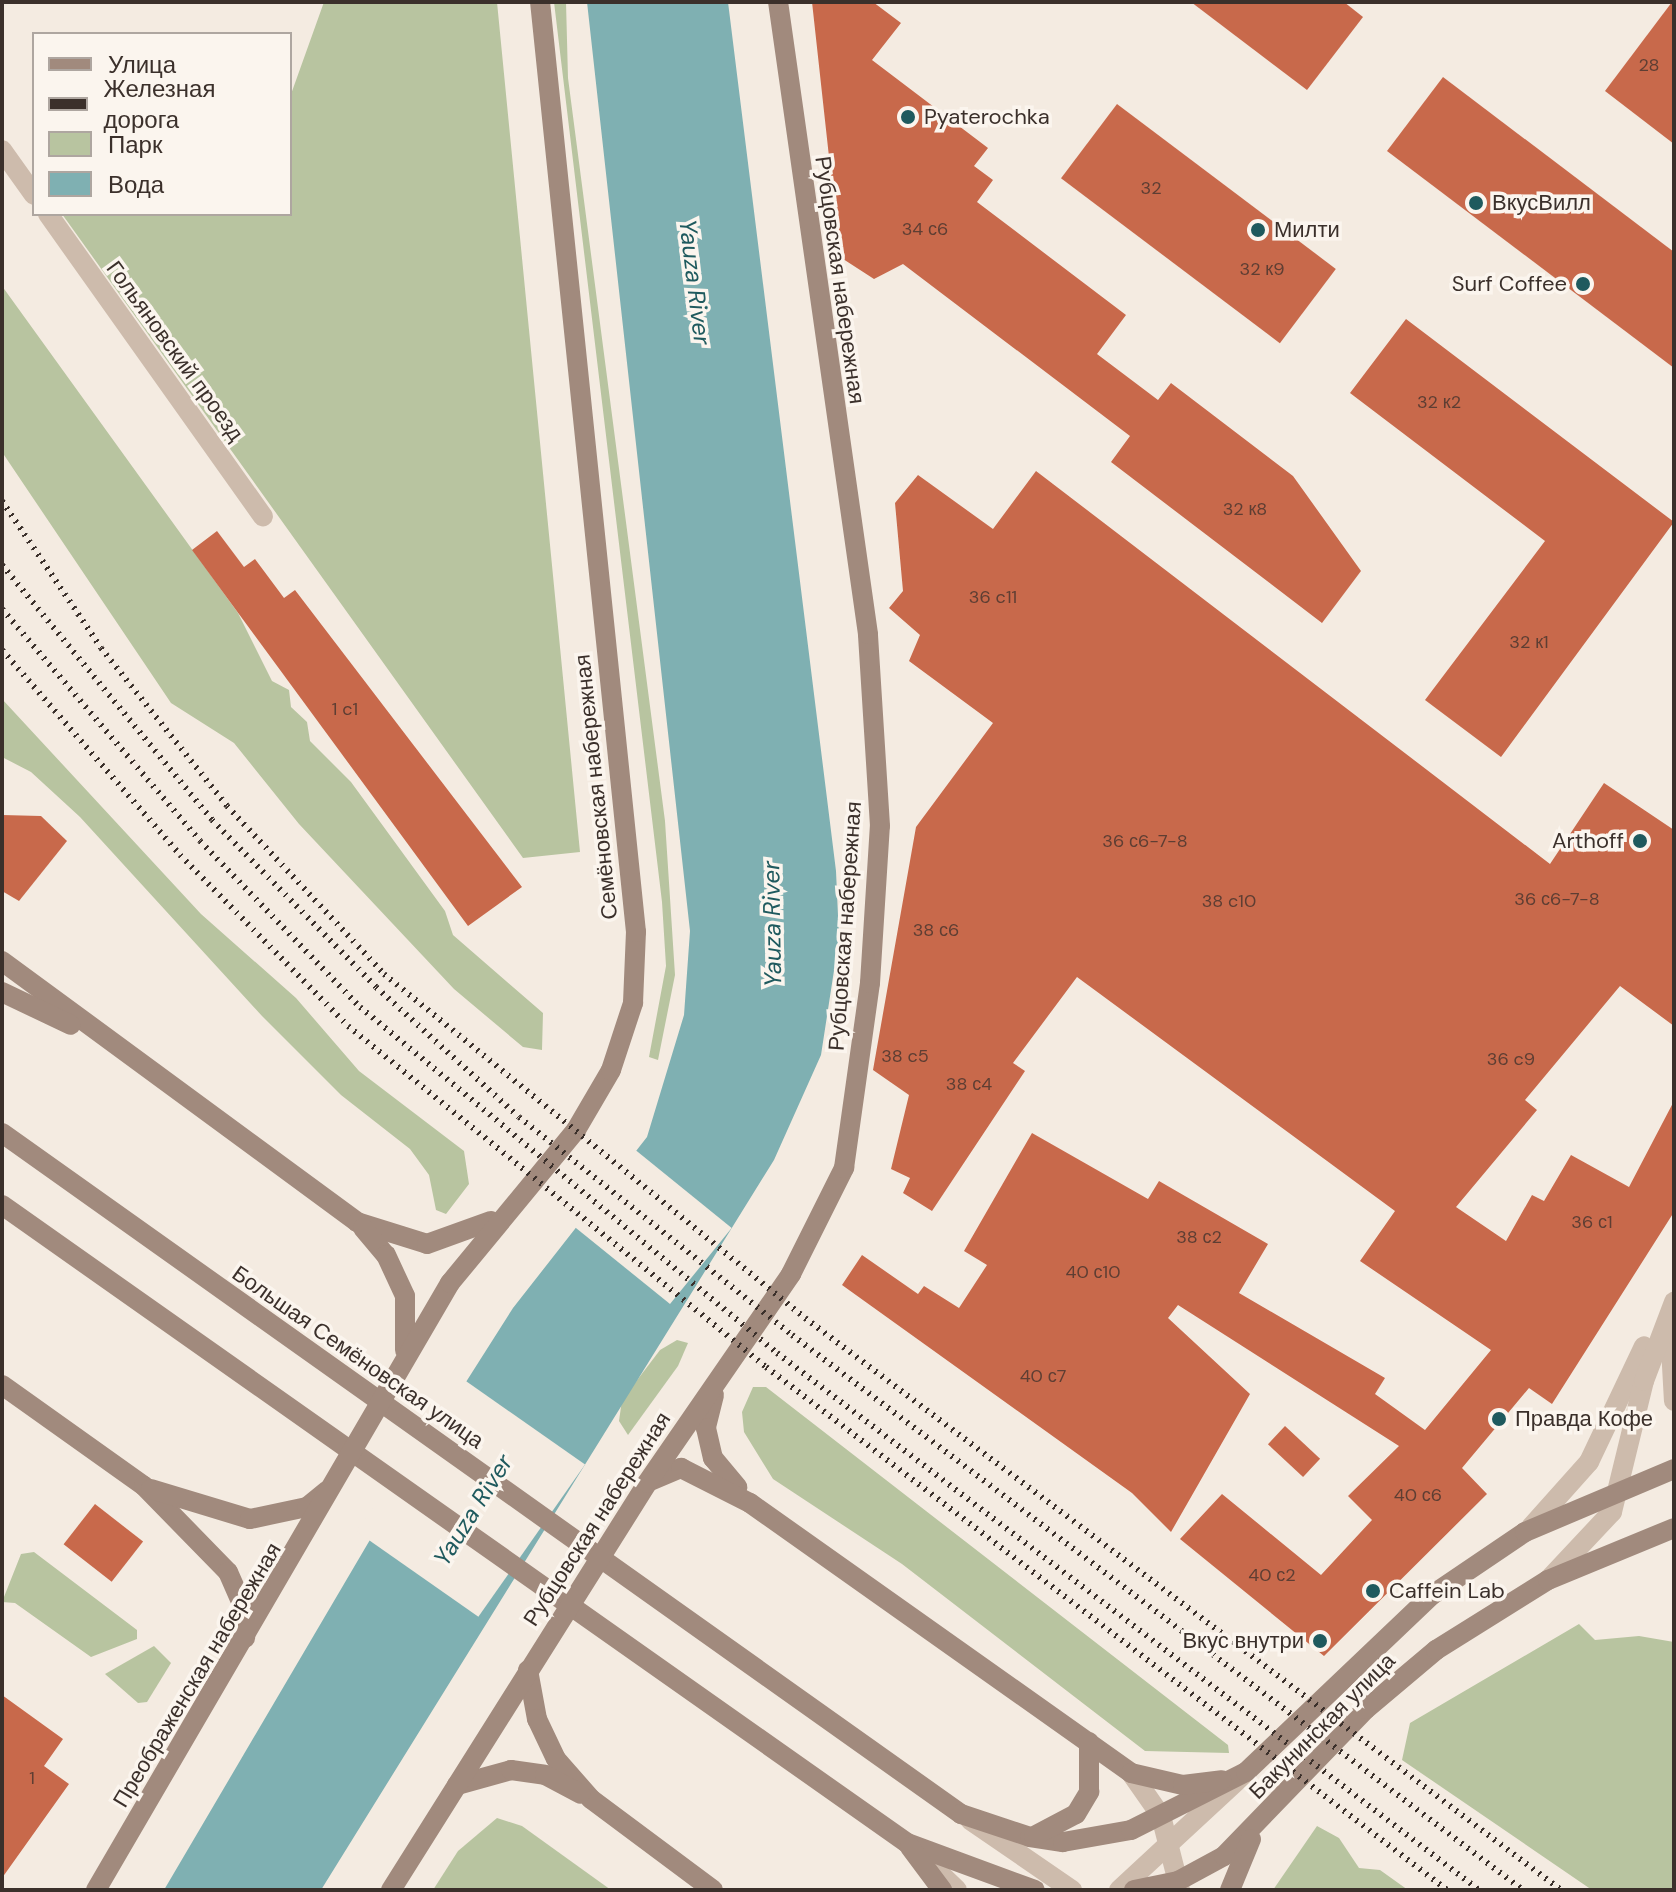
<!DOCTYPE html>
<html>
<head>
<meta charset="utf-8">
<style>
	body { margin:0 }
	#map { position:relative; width:1676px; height:1892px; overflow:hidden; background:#f4ebe1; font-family:"DM Sans",sans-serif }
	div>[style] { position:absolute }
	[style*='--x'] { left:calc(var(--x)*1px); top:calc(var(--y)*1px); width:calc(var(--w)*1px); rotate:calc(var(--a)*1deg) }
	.green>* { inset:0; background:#b8c4a0 }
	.water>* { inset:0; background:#7fb0b2 }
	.pier>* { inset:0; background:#f4ebe1; transform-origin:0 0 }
	.building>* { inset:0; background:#c8694b; transform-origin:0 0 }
	.minor>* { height:20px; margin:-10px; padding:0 10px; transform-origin:10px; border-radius:10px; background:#cdbbac }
	.tertiary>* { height:20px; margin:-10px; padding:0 10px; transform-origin:10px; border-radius:10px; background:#cdbbac }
	.secondary>* { height:20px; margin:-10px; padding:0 10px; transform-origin:10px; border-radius:10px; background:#a18a7d }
	.rail>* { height:6px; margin-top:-3px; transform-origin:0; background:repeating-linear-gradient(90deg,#3b302b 0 2px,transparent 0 8px) }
	.dots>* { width:22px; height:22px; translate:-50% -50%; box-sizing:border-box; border:4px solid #fbf5ee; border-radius:50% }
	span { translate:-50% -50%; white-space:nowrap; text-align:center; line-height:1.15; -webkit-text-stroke:7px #fbf5ee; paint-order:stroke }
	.number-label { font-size:18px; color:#5e3e33 }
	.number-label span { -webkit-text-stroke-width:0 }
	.poi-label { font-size:22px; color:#3b302b }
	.left { translate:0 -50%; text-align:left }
	.right { translate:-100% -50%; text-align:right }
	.street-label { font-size:22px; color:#3b302b }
	.water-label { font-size:24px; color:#1f5a5e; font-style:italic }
	.frame { position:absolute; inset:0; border:4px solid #3b302b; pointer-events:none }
	.legend { position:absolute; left:32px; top:32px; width:260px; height:184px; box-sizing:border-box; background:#fbf5ee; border:2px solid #aea6a0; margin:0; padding:10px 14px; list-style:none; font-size:24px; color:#3b302b }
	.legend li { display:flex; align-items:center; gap:16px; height:40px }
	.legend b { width:40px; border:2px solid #aea6a0 }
</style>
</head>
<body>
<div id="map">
	<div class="green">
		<i style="clip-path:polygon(324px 2px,497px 2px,580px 852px,523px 858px,62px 214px,290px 214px,290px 97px)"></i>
		<i style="clip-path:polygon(554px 2px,566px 2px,568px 78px,665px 821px,675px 975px,658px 1060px,649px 1057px,666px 966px,662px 902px)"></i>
		<i style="clip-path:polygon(2px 286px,238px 613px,272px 681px,289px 690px,291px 707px,307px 722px,310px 741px,351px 782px,445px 911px,453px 935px,543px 1013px,542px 1050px,523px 1047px,454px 989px,299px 824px,234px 743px,171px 703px,2px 452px)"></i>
		<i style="clip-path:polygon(2px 699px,201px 914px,296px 998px,359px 1071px,464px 1151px,469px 1184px,446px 1214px,436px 1210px,429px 1175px,410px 1149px,341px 1095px,262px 1016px,80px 817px,31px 772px,2px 757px)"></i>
		<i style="clip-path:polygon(677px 1340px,688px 1343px,678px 1366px,628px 1435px,619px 1421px,622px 1400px,660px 1350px)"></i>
		<i style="clip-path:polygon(753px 1387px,766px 1387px,1228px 1745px,1229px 1753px,1145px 1751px,902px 1564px,773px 1479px,744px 1432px,742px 1412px)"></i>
		<i style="clip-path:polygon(34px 1552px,137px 1630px,137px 1639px,91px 1657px,15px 1603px,2px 1602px,21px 1554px)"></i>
		<i style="clip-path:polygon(1579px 1624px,1595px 1640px,1639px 1636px,1674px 1642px,1674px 1890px,1592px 1890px,1402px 1760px,1410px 1723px)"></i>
		<i style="clip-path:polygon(154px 1646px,171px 1663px,147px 1702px,138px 1703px,105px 1674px)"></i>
		<i style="clip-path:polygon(497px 1818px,522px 1826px,611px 1890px,433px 1890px,458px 1851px)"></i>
		<i style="clip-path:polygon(1317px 1826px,1339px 1838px,1359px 1868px,1380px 1870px,1408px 1890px,1273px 1890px)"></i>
	</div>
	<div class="water">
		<i style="clip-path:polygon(587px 2px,728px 2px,836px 871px,839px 938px,821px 1055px,774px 1160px,321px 1890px,164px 1890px,424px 1448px,513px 1308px,647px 1137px,684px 1015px,690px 931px)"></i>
	</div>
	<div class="pier">
		<i style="left:633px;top:1148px;width:127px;height:98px;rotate:39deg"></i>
		<i style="left:463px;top:1379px;width:149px;height:186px;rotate:35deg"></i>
	</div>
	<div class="building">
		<i style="clip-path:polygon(812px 2px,873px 2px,901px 23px,872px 60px,988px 148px,974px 166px,993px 180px,977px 202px,1126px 315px,1097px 354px,1158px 400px,1171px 383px,1293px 476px,1361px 571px,1322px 623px,1111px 462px,1130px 436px,903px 264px,874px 279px,840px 257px)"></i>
		<i style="clip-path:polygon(1191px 2px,1344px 2px,1363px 17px,1307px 90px)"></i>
		<i style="clip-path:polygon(1672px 2px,1674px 2px,1674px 144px,1605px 91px)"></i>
		<i style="clip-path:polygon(1443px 77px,1674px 252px,1674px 368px,1387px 151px)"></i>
		<i style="left:1117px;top:104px;width:274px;height:93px;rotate:37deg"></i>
		<i style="clip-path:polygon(1406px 319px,1674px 522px,1501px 757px,1425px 700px,1545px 541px,1350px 393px)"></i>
		<i style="clip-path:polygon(1036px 471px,1550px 864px,1604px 783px,1674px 830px,1674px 1026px,1620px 986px,1525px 1100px,1537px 1110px,1456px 1207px,1506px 1241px,1532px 1195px,1544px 1201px,1571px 1155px,1629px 1187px,1674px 1101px,1674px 1212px,1552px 1404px,1529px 1388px,1462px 1468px,1487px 1494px,1324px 1656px,1180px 1539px,1222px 1494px,1321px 1575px,1372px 1520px,1348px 1496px,1399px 1446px,1178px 1305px,1168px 1318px,1250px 1394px,1171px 1532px,1132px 1493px,842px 1285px,862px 1255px,918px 1294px,924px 1286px,959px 1308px,987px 1265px,964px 1251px,1032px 1133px,1148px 1199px,1159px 1181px,1268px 1244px,1239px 1293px,1385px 1378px,1375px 1394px,1425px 1430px,1491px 1350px,1360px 1261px,1395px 1211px,1077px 977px,1013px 1063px,1025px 1071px,932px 1211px,903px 1193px,910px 1178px,891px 1169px,909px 1095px,873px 1070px,916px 827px,993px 723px,909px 661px,920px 635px,889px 608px,903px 591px,895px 503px,918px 475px,993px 529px)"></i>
		<i style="clip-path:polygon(217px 531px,244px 567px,255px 559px,284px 598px,295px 590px,522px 887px,468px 926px,192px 550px)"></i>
		<i style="clip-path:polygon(2px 815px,41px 816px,67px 841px,19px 901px,2px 891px)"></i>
		<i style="left:1285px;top:1426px;width:48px;height:25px;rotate:43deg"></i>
		<i style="left:95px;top:1504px;width:61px;height:51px;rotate:38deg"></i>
		<i style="clip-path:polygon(2px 1695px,63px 1739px,44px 1766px,69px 1784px,2px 1878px)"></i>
	</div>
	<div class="minor">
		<i style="--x:2;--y:150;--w:55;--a:54.6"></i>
		<i style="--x:48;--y:214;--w:371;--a:54.6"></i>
	</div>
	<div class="tertiary">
		<i style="--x:1670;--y:1330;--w:71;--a:86.8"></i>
		<i style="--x:1531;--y:1527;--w:87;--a:-48.3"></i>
		<i style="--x:1589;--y:1462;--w:128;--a:-64.6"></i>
		<i style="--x:1549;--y:1579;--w:92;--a:-46.8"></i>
		<i style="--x:1612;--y:1512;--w:135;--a:-76.3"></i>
		<i style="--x:1644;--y:1381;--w:85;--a:-69.2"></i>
		<i style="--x:1131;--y:1773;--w:52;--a:55.1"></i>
		<i style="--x:1161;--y:1816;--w:76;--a:75.6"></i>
		<i style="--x:970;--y:1820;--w:124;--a:34.5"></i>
		<i style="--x:928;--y:1862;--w:40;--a:44"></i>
		<i style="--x:1119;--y:1890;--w:168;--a:-42.8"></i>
	</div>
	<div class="secondary">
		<i style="--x:2;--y:961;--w:441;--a:36.3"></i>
		<i style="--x:357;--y:1222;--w:73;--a:17.4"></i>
		<i style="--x:427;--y:1244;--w:68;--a:-19.8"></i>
		<i style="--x:2;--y:992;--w:76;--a:25.6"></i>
		<i style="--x:2;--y:1133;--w:1176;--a:35.38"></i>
		<i style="--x:961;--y:1814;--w:73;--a:18.4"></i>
		<i style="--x:1030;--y:1837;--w:33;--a:9"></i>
		<i style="--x:1063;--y:1842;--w:69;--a:-10"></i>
		<i style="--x:1131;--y:1830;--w:129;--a:-26.8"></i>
		<i style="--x:1246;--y:1772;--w:257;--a:-43.6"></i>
		<i style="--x:1432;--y:1595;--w:112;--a:-34.1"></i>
		<i style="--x:1525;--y:1532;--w:162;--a:-22.9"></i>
		<i style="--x:2;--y:1205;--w:1107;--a:35.18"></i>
		<i style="--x:907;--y:1843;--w:136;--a:20.2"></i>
		<i style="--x:363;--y:1228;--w:35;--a:50"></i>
		<i style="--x:386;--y:1255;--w:45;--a:65.1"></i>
		<i style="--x:405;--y:1296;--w:54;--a:90"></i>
		<i style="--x:2;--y:1385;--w:174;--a:35.4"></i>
		<i style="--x:144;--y:1486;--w:120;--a:45.7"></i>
		<i style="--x:228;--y:1572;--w:45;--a:66.3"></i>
		<i style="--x:246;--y:1613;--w:25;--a:92"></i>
		<i style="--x:714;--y:1395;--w:34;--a:104"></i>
		<i style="--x:706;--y:1428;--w:31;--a:77"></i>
		<i style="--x:713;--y:1458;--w:38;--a:50"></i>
		<i style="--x:650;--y:1481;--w:34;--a:-23"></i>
		<i style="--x:681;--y:1468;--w:77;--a:26.9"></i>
		<i style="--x:750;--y:1503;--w:467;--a:35.3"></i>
		<i style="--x:1131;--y:1773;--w:53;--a:13"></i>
		<i style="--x:1183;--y:1785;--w:39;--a:-7"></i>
		<i style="--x:151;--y:1489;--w:103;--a:16.9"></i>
		<i style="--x:250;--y:1519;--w:58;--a:-11.9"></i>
		<i style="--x:307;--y:1507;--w:26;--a:-39"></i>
		<i style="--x:528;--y:1670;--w:50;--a:79.6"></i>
		<i style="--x:537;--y:1719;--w:44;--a:64.6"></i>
		<i style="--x:556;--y:1759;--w:53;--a:48.8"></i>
		<i style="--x:591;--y:1799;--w:152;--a:36.7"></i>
		<i style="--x:457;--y:1785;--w:56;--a:-15.5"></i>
		<i style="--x:511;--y:1770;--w:34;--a:8"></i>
		<i style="--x:545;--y:1775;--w:40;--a:28"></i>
		<i style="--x:1034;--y:1836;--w:47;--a:-27.6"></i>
		<i style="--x:1076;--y:1814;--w:26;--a:-59"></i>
		<i style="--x:1089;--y:1792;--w:50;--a:-90"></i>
		<i style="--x:910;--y:1847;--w:54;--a:53.3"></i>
		<i style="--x:96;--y:1890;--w:703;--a:-59.75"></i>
		<i style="--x:450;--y:1283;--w:198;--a:-50.5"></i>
		<i style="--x:576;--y:1130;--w:69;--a:-59.7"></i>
		<i style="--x:611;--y:1070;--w:71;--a:-71.8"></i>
		<i style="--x:633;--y:1003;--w:71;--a:-87.6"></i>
		<i style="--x:636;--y:932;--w:935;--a:-95.89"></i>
		<i style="--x:391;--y:1890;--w:481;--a:-57.8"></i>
		<i style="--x:647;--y:1483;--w:254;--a:-55.4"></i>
		<i style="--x:791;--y:1274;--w:119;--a:-63.4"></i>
		<i style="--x:844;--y:1168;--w:187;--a:-82"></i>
		<i style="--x:870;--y:983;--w:157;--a:-86.4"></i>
		<i style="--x:880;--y:826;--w:192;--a:-93.6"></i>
		<i style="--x:868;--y:634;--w:638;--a:-98.1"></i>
		<i style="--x:1134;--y:1890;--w:45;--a:-11.6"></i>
		<i style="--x:1178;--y:1881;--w:52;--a:-28.5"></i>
		<i style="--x:1224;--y:1856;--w:204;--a:-46"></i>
		<i style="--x:1366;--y:1709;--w:92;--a:-40.1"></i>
		<i style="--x:1436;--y:1650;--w:132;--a:-32"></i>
		<i style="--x:1548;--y:1580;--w:136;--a:-22.4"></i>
		<i style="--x:1230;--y:1890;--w:55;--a:-67.6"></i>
	</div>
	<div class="rail">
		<i style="--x:2;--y:501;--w:177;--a:56"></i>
		<i style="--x:101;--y:648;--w:202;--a:51.4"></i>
		<i style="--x:227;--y:806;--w:230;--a:46.9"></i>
		<i style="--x:384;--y:974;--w:544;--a:39.25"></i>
		<i style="--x:805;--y:1318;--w:948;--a:37.11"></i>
		<i style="--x:2;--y:565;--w:330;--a:50.5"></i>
		<i style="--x:212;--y:820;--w:234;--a:45.5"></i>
		<i style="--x:376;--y:987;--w:193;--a:42.3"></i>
		<i style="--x:519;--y:1117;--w:349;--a:38.6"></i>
		<i style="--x:792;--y:1335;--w:918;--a:37.21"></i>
		<i style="--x:2;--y:609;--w:305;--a:49.5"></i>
		<i style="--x:200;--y:841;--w:231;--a:46.1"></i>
		<i style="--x:360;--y:1007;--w:542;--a:39.68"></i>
		<i style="--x:777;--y:1353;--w:884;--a:37.41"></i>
		<i style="--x:2;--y:650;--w:271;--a:49"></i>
		<i style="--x:180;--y:855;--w:240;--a:45.5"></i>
		<i style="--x:348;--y:1026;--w:539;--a:39.21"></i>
		<i style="--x:766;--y:1367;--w:859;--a:37.52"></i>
	</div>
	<div class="dots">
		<i style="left:908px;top:117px;background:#1f5a5e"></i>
		<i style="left:1476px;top:203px;background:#1f5a5e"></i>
		<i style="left:1258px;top:230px;background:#1f5a5e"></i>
		<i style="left:1583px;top:284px;background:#1f5a5e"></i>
		<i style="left:1640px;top:841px;background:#1f5a5e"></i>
		<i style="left:1499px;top:1419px;background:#1f5a5e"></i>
		<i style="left:1373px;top:1591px;background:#1f5a5e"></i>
		<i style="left:1320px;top:1641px;background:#1f5a5e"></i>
	</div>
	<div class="number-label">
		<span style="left:1649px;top:65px">28</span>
		<span style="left:1151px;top:188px">32</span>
		<span style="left:925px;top:229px">34 с6</span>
		<span style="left:1262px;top:269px">32 к9</span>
		<span style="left:1439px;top:402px">32 к2</span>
		<span style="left:1245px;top:509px">32 к8</span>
		<span style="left:993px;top:597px">36 c11</span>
		<span style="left:1529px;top:642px">32 к1</span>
		<span style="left:345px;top:709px">1 c1</span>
		<span style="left:1145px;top:841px">36 с6-7-8</span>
		<span style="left:1557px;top:899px">36 с6-7-8</span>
		<span style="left:1229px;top:901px">38 c10</span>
		<span style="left:936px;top:930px">38 с6</span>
		<span style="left:905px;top:1056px">38 c5</span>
		<span style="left:1511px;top:1059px">36 c9</span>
		<span style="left:969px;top:1084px">38 с4</span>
		<span style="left:1592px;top:1222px">36 с1</span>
		<span style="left:1199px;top:1237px">38 с2</span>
		<span style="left:1093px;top:1272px">40 с10</span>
		<span style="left:1043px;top:1376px">40 с7</span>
		<span style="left:1418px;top:1495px">40 с6</span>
		<span style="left:1272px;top:1575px">40 с2</span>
		<span style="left:32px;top:1778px">1</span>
	</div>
	<div class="poi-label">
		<span class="left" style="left:924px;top:117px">Pyaterochka</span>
		<span class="left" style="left:1492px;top:203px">ВкусВилл</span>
		<span class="left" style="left:1274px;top:230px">Милти</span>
		<span class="right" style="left:1567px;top:284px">Surf Coffee</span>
		<span class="right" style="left:1624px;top:841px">Arthoff</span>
		<span class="left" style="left:1515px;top:1419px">Правда Кофе</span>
		<span class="left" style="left:1389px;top:1591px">Caffein Lab</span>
		<span class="right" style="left:1304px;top:1641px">Вкус внутри</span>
	</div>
	<div class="street-label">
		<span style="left:840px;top:280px;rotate:82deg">Рубцовская набережная</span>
		<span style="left:175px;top:351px;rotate:54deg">Гольяновский проезд</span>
		<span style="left:596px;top:787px;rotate:-96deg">Семёновская набережная</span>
		<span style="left:845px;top:926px;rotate:-86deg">Рубцовская набережная</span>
		<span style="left:358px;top:1357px;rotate:35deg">Большая Семёновская улица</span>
		<span style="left:597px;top:1519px;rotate:-57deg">Рубцовская набережная</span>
		<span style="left:197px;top:1675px;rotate:-59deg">Преображенская набережная</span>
		<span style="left:1322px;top:1726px;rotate:-45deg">Бакунинская улица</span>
	</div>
	<div class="water-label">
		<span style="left:695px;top:282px;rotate:83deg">Yauza River</span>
		<span style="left:772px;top:924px;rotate:-91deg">Yauza River</span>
		<span style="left:473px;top:1510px;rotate:-58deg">Yauza River</span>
	</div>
	<div class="frame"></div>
	<ul class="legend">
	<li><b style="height:10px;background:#a18a7d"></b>Улица</li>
	<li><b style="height:10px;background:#3b302b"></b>Железная дорога</li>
	<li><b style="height:22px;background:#b8c4a0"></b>Парк</li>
	<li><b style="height:22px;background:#7fb0b2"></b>Вода</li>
	</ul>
</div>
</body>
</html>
